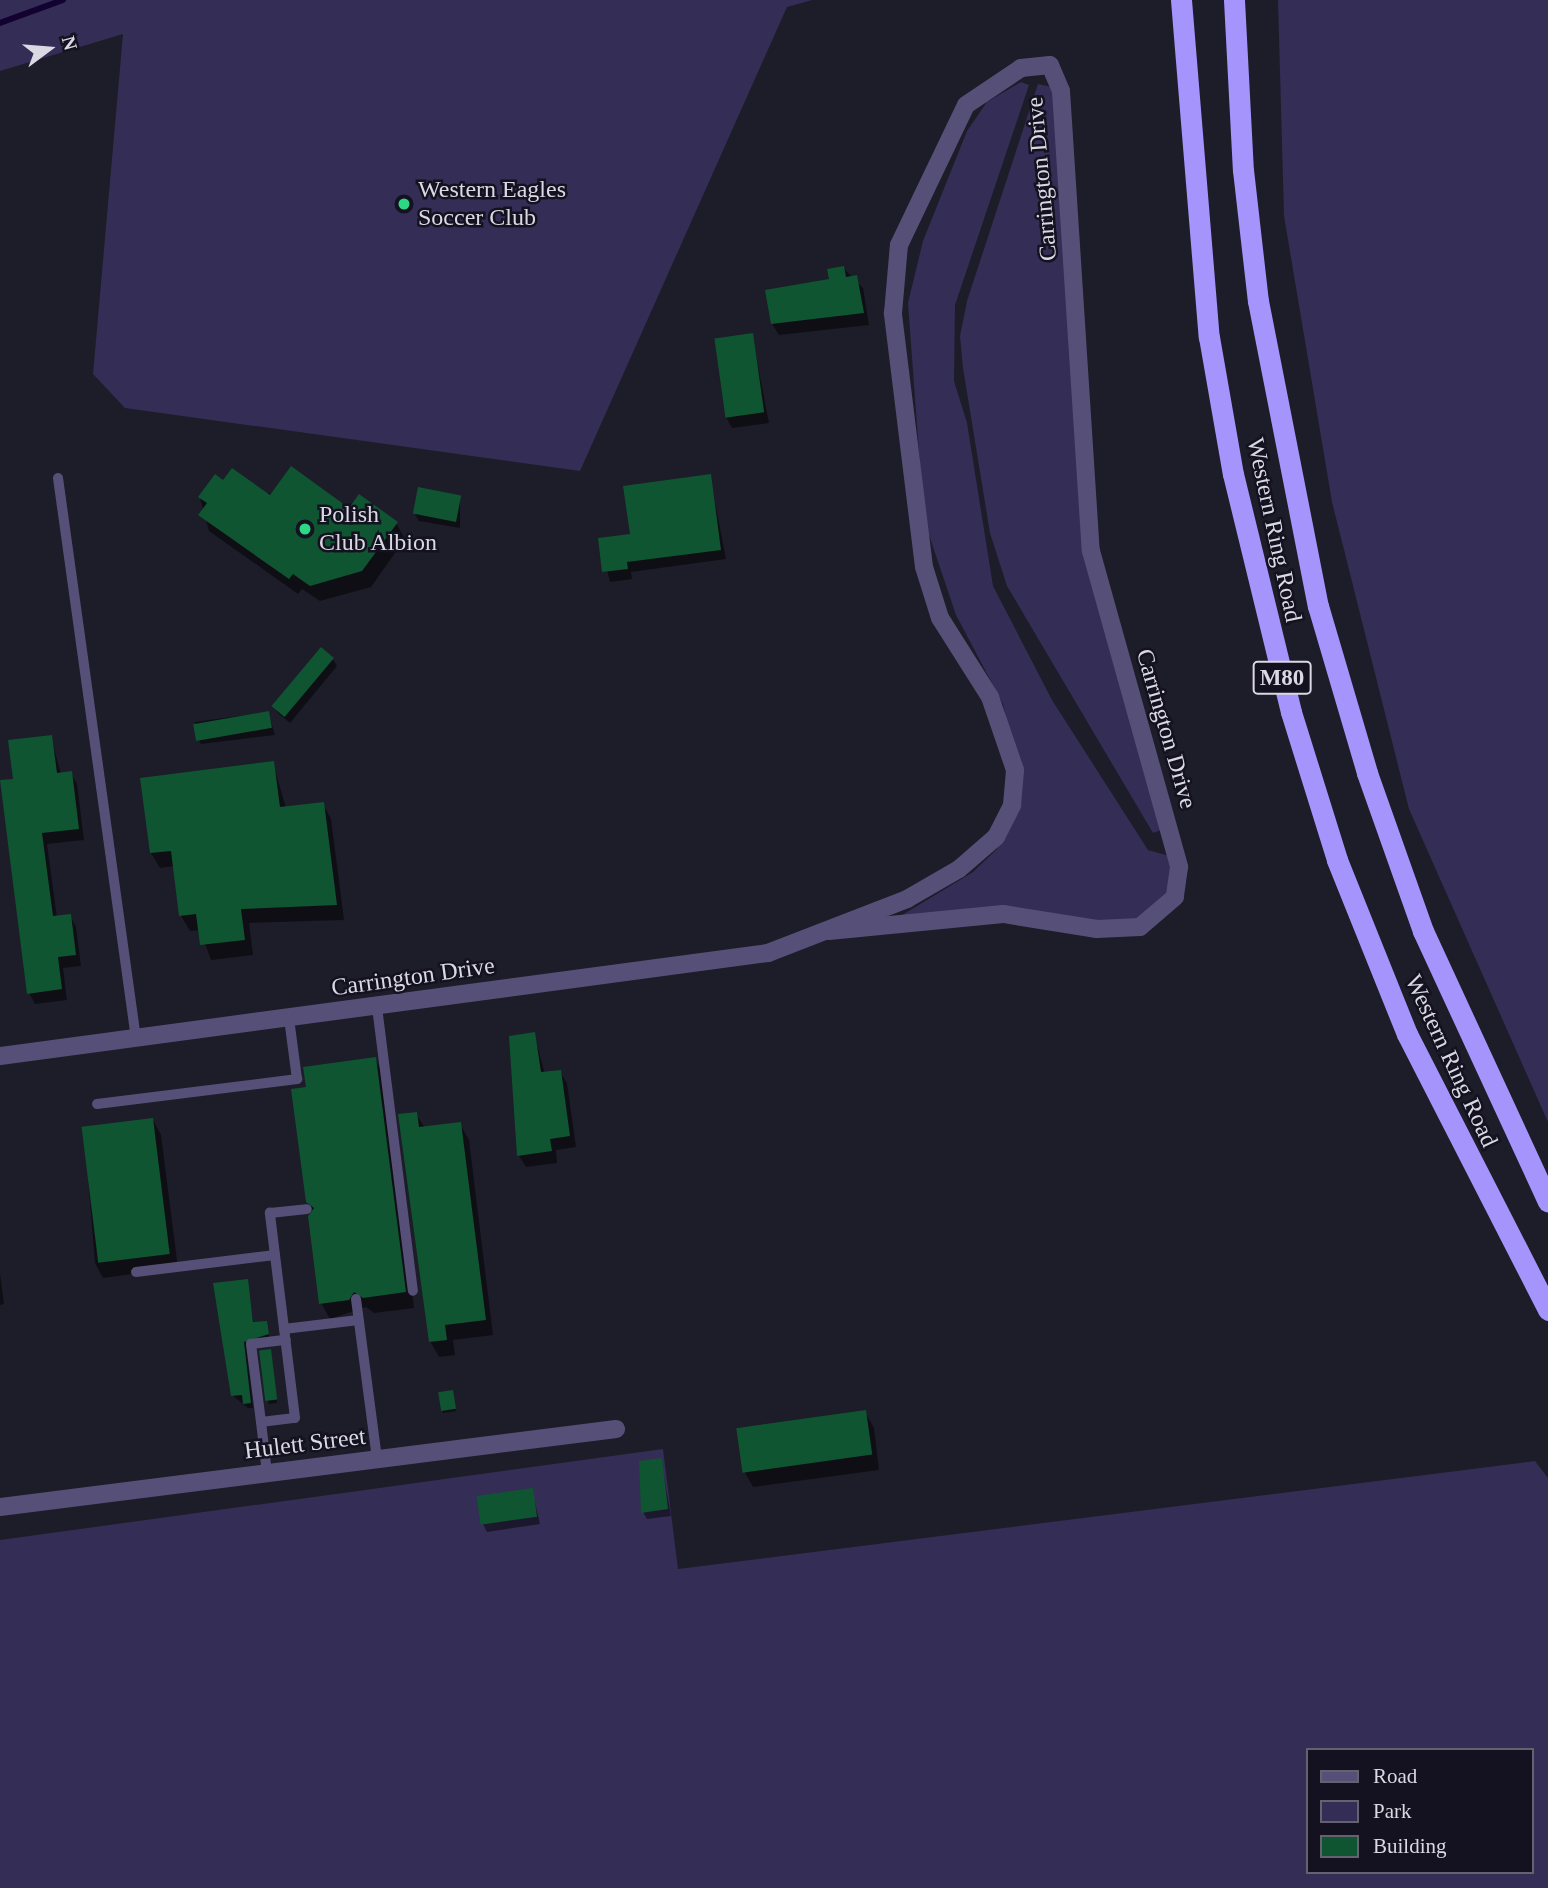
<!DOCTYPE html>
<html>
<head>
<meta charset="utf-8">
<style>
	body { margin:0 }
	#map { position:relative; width:1548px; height:1888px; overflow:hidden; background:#1d1c29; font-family:Georgia,serif }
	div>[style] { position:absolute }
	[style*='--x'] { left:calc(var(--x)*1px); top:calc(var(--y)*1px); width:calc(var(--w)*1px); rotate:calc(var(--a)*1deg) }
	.green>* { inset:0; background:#342d55 }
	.shadow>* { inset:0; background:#0007 }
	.stream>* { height:6px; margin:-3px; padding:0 3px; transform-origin:3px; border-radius:3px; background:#120232 }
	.building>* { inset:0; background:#0f5531; transform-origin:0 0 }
	.lane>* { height:10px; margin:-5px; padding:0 5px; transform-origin:5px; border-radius:5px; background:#565079 }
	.street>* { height:18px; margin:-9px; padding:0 9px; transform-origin:9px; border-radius:9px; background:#565079 }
	.highway>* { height:21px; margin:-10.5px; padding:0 10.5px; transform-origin:10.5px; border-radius:10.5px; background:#a594fc }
	.dots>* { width:19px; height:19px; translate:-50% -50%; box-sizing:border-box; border:4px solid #141220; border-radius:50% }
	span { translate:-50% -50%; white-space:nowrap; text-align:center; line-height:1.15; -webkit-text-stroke:5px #141220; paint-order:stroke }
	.shield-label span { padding:2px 5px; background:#141220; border:2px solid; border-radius:5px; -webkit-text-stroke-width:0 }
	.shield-label { font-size:23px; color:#dad9e3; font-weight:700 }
	.street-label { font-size:24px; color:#dad9e3 }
	.poi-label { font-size:24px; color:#dad9e3 }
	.left { translate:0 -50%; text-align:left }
	.legend { position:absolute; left:1306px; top:1748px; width:228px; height:126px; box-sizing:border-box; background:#141220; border:2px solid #63626e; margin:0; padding:9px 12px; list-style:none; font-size:21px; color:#dad9e3 }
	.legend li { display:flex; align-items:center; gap:14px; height:35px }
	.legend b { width:35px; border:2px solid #63626e }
	.north { position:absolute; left:14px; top:14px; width:70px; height:70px; -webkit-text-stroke:5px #141220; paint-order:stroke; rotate:74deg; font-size:19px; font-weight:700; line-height:28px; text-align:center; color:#dad9e3 }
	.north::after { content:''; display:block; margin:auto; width:24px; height:32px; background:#dad9e3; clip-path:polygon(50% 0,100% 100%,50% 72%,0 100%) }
</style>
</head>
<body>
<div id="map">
	<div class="green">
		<i style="clip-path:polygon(0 0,812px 0,787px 7px,580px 471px,125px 408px,93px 374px,123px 34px,0 71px)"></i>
		<i style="clip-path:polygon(1278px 0,1548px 0,1548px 1122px,1409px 809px,1332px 502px,1284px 216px)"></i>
		<i style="clip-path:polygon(1021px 82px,1029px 85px,955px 305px,954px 381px,967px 423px,993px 586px,1052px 700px,1148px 850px,1173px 857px,1176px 891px,1140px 927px,1003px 914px,899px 917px,973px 872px,997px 849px,1022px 786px,1003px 704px,956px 615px,924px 520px,908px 303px,923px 241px,967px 131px,987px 102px)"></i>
		<i style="clip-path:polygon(1038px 84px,1051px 87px,1063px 125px,1086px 505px,1168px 827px,1153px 833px,1007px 586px,990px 533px,963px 368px,960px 336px,967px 301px)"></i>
		<i style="clip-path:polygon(evenodd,663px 1449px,678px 1569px,1535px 1461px,1548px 1478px,1548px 1888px,0 1888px,0 1540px,663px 1449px,1308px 1750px,1532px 1750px,1532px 1872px,1308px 1872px,1308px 1750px)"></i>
	</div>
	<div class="shadow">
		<i style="clip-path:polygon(843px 268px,863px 288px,869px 325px,779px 335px,772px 324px)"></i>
		<i style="clip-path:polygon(752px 335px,769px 423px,732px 428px,726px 417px)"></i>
		<i style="clip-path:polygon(710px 476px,726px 559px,631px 572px,632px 579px,610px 582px,600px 540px,632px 536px)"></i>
		<i style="clip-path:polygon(224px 483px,396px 523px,405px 539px,371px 587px,320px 601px,302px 589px,298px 594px,209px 531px,200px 498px)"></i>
		<i style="clip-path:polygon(460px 496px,460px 528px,419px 521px,415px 514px)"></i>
		<i style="clip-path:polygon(333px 659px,337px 666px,290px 723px,278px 713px,274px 706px)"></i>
		<i style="clip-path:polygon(268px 712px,275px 735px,201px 744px,197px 737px,195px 722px)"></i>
		<i style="clip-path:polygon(51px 737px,61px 774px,71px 773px,77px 784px,84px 840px,47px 844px,57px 918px,70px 916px,76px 927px,81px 966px,63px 968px,67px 1000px,35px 1004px,29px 993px,15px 780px)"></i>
		<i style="clip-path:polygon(273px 763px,286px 808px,323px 804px,331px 819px,344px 920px,249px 923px,253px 955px,211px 960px,200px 930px,190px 931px,181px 916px,175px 866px,160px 868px,151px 853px)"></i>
		<i style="clip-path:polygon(534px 1034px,545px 1074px,560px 1072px,567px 1083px,576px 1147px,556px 1150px,557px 1163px,526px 1167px,519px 1156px)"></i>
		<i style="clip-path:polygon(375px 1059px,384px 1075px,414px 1308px,374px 1313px,366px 1307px,330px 1319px,321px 1303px,308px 1201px,308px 1089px)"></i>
		<i style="clip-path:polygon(416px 1114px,425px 1128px,460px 1124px,469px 1140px,493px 1335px,453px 1340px,455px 1355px,439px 1357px,430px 1341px)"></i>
		<i style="clip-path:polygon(153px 1120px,161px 1135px,178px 1268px,103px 1278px,95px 1263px,84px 1129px)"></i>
		<i style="clip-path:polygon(0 1273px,4px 1304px,0 1305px)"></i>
		<i style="clip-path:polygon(247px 1281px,254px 1324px,266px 1323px,270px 1339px,246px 1346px,253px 1408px,248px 1408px,233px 1396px,215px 1285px)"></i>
		<i style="clip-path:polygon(271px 1354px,277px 1403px,269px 1404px,268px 1401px)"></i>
		<i style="clip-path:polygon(452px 1392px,456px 1411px,443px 1413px,442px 1410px)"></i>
		<i style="clip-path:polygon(865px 1412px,874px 1428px,879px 1470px,753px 1487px,744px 1471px)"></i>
		<i style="clip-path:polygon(661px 1460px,671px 1516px,647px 1519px,643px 1512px)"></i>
		<i style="clip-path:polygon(532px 1490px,540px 1524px,487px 1532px,483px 1524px)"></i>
	</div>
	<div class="stream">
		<i style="--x:0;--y:23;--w:67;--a:-20.1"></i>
	</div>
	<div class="building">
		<i style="clip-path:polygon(844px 266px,846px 277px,857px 275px,864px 313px,771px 324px,765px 290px,829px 279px,827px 269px)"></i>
		<i style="left:753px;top:333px;width:80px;height:39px;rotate:82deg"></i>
		<i style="clip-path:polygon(291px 466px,349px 508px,359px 494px,398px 522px,362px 571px,310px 586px,293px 574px,289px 579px,198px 515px,207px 503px,198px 497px,215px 474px,223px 480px,232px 468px,270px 495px)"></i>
		<i style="clip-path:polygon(711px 474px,721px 550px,627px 562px,628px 569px,602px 572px,598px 538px,630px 534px,623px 486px)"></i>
		<i style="left:418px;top:487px;width:44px;height:27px;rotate:11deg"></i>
		<i style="left:321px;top:647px;width:17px;height:77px;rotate:40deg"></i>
		<i style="left:269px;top:711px;width:17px;height:77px;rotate:80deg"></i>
		<i style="clip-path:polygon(52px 735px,57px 773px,72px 771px,79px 829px,42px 833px,53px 916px,71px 914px,76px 955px,58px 957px,62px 989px,27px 994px,0 780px,13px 779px,8px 740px)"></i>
		<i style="clip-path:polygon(274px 761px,280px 807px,324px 802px,337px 905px,241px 909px,245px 940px,200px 945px,196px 914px,179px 916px,171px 851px,150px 853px,140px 778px)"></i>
		<i style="clip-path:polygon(535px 1032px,541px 1072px,561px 1070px,570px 1136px,550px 1139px,552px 1151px,517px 1156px,509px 1036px)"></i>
		<i style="clip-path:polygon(376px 1057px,406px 1292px,363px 1298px,354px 1292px,349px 1300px,319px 1304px,308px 1216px,314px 1208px,306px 1202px,291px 1089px,306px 1087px,303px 1067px)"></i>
		<i style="clip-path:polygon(417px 1112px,419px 1127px,461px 1122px,486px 1320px,445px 1325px,447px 1340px,429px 1342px,398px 1114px)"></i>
		<i style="left:153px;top:1118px;width:137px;height:72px;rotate:83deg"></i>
		<i style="clip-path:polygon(248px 1279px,253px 1322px,267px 1321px,269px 1334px,244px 1342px,251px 1403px,243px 1404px,242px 1395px,231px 1396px,213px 1283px)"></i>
		<i style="left:271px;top:1349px;width:51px;height:12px;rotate:83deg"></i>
		<i style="left:453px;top:1390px;width:19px;height:15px;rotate:81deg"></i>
		<i style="left:866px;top:1410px;width:45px;height:131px;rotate:82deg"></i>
		<i style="clip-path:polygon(662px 1458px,668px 1509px,641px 1513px,639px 1461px)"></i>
		<i style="left:533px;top:1488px;width:29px;height:57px;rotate:82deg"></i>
	</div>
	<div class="lane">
		<i style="--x:58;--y:478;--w:566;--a:82.08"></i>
		<i style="--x:377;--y:1007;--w:286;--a:82.8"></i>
		<i style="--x:97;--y:1104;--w:202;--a:-7.1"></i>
		<i style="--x:297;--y:1079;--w:62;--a:-97.5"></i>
		<i style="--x:136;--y:1272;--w:140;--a:-7"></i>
		<i style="--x:356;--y:1299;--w:161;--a:82.5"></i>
		<i style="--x:284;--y:1329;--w:75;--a:-6.9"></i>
		<i style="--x:261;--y:1422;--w:79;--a:-97.3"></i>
		<i style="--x:251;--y:1344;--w:35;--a:-7"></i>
		<i style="--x:267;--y:1473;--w:51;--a:-96.7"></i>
		<i style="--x:261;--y:1422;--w:34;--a:-7"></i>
		<i style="--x:295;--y:1418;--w:207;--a:-97"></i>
		<i style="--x:270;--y:1213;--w:37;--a:-6"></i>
	</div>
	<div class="street">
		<i style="--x:0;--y:1056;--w:775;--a:-7.64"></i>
		<i style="--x:768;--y:953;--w:149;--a:-21.2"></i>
		<i style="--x:907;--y:899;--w:60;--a:-30"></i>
		<i style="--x:959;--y:869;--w:49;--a:-40.9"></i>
		<i style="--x:996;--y:837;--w:36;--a:-63"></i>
		<i style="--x:1012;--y:805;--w:35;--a:-85"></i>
		<i style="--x:1015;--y:770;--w:77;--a:-108.9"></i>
		<i style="--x:990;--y:697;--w:93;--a:-122.3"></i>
		<i style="--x:940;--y:618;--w:53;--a:-107.4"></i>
		<i style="--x:924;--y:567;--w:256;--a:-97"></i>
		<i style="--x:893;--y:313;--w:68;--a:-85"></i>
		<i style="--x:899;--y:245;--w:155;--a:-64.4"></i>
		<i style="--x:966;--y:105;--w:66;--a:-33.9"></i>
		<i style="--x:1021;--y:68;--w:29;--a:-6"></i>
		<i style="--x:1050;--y:65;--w:28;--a:67"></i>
		<i style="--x:1061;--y:91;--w:461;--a:86.3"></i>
		<i style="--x:1091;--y:551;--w:328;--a:74.4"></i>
		<i style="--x:1179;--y:867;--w:30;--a:98"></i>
		<i style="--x:1175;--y:897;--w:46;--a:139.4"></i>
		<i style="--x:1140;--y:927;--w:43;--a:177.3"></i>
		<i style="--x:1097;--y:929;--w:95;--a:-170.9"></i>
		<i style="--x:1003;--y:914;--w:175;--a:174.4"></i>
		<i style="--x:0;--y:1507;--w:621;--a:-7.22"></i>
	</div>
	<div class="highway">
		<i style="--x:1181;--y:0;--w:338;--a:85.3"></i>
		<i style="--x:1209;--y:337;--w:139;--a:80.1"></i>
		<i style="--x:1233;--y:474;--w:245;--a:76.3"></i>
		<i style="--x:1291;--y:712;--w:155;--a:72.7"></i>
		<i style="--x:1337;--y:860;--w:188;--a:68.1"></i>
		<i style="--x:1407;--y:1034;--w:310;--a:62.9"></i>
		<i style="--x:1234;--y:0;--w:170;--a:87"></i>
		<i style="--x:1243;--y:170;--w:132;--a:83.5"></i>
		<i style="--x:1258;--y:301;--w:311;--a:78.9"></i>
		<i style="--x:1318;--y:606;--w:174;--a:73.6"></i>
		<i style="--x:1367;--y:773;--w:168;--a:70.5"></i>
		<i style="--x:1423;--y:931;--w:298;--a:65.2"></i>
	</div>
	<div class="dots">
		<i style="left:404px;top:204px;background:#2cd884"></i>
		<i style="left:305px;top:529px;background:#2cd884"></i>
	</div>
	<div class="shield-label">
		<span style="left:1282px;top:678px">M80</span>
	</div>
	<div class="street-label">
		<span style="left:1042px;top:179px;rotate:-95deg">Carrington Drive</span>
		<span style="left:1274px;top:530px;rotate:78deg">Western Ring Road</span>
		<span style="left:1166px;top:729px;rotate:74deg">Carrington Drive</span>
		<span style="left:413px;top:977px;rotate:-8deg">Carrington Drive</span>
		<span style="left:1451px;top:1061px;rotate:65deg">Western Ring Road</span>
		<span style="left:305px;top:1444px;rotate:-7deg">Hulett Street</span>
	</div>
	<div class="poi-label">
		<span class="left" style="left:418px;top:204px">Western Eagles<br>Soccer Club</span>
		<span class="left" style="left:319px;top:529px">Polish<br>Club Albion</span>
	</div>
	<ul class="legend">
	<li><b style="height:9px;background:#565079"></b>Road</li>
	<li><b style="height:19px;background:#342d55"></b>Park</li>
	<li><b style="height:19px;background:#0f5531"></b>Building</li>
	</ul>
	<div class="north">N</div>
</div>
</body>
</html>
